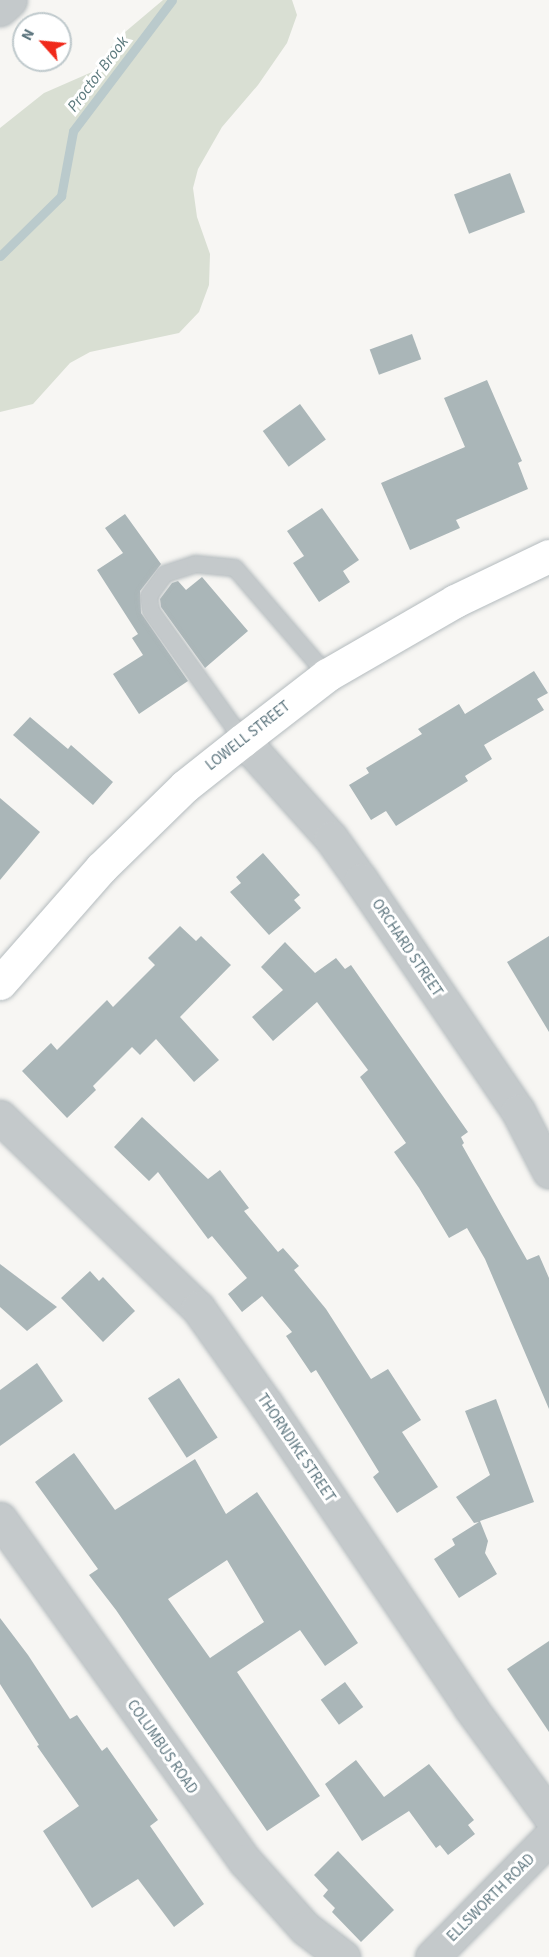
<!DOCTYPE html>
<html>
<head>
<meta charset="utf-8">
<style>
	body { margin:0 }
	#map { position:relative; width:549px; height:1957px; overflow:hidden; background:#f7f6f3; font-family:"Source Sans 3",sans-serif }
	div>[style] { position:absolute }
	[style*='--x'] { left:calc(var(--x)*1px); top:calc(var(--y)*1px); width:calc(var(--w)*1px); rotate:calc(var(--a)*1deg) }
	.green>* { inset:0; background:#d9dfd3 }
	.stream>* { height:9px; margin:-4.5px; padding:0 4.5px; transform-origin:4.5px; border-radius:4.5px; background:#bacacc }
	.building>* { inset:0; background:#aab6b8; transform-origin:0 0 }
	.roads { filter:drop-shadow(0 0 2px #b4bbbe) drop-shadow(0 0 2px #b4bbbe) }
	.service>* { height:16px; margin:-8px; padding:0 8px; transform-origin:8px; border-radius:8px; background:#c4c9cb }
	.minor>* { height:33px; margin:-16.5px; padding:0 16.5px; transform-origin:16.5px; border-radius:16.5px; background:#c4c9cb }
	.primary>* { height:33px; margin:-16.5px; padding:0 16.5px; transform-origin:16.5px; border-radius:16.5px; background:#fff }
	span { translate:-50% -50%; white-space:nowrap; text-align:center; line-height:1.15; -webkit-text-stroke:6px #fff; paint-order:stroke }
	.street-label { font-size:15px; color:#5f7780 }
	.water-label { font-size:16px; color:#5a787c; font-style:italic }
	.north { position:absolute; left:12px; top:12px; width:60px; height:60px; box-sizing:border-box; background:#fff; border:2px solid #bfc9cc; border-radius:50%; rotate:297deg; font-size:16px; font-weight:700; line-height:24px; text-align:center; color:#5f7780 }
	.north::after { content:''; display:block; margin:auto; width:21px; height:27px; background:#f0291a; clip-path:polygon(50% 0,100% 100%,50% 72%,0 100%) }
</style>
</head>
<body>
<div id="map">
	<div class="green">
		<i style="clip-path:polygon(163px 0,292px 0,297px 15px,287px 43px,258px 85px,222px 127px,198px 169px,193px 188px,197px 217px,210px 254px,209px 285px,199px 312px,179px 333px,90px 352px,70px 363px,33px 404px,0 412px,0 128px,44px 93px,92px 72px,118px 38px)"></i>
	</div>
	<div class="stream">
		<i style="--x:0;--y:256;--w:86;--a:-44.5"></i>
		<i style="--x:61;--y:196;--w:66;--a:-79.5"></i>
		<i style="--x:73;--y:131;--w:164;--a:-52.9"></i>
	</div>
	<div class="building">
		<i style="left:510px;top:173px;width:42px;height:60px;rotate:69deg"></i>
		<i style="left:412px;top:334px;width:27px;height:45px;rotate:70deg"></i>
		<i style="clip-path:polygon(487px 380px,522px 461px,518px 463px,528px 489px,456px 520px,460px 528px,410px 550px,381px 483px,465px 447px,444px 398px)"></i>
		<i style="left:300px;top:404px;width:44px;height:46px;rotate:54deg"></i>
		<i style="clip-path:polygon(322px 508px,359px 560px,343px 571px,350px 582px,319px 602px,293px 563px,304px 556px,287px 531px)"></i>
		<i style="clip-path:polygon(125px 514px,161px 564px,140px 591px,141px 613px,188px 681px,139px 714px,113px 674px,143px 655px,132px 638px,138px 634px,97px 570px,123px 553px,105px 528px)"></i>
		<i style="clip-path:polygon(202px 577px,248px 631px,205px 668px,161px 607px,160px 599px,172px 583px,178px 581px,186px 590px)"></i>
		<i style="clip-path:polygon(534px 671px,548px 693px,537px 699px,544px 710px,484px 745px,492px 759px,465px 776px,468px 781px,396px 826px,386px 811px,371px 820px,349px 785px,369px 773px,366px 768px,422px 734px,418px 729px,459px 704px,465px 714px)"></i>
		<i style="clip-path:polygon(30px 717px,68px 749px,71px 745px,113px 782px,93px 805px,13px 735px)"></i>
		<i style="clip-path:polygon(0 798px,40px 832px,0 880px)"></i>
		<i style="clip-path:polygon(263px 853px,300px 895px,294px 900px,301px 908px,269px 935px,230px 892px,241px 883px,236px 877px)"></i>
		<i style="clip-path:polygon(180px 926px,196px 941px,201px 936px,231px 965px,180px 1017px,219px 1060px,194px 1082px,156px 1039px,140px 1055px,132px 1047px,93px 1086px,96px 1090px,67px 1118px,22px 1071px,51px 1043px,57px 1050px,107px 1000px,113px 1007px,155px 965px,148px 958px)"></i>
		<i style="clip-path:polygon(549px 936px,549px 1032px,507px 962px)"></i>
		<i style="clip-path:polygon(285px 942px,315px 973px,336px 958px,345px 969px,351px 965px,468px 1132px,461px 1137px,464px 1143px,462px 1145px,527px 1260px,539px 1255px,549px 1278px,549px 1409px,485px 1259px,467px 1228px,449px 1238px,419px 1188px,394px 1152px,406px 1143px,360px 1077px,368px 1070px,317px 1002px,273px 1041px,252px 1017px,283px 990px,261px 967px)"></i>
		<i style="clip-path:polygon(142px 1117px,208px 1179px,220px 1170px,249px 1208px,244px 1211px,278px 1252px,283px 1248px,299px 1266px,294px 1270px,326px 1309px,371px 1379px,388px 1369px,421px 1420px,402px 1432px,438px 1487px,397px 1513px,373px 1477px,379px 1472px,352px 1428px,316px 1370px,311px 1373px,286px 1336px,292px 1332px,262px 1296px,242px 1312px,228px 1294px,247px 1278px,212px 1236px,208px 1239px,158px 1172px,149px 1181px,114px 1147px)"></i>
		<i style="clip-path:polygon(0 1264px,57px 1307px,27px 1331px,0 1307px)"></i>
		<i style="clip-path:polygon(90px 1271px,99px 1281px,103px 1277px,135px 1311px,103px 1342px,61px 1298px)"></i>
		<i style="clip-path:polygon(37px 1363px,63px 1401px,0 1446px,0 1390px)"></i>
		<i style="left:179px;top:1378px;width:71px;height:37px;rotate:57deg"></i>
		<i style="clip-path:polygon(496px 1399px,534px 1502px,480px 1521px,488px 1541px,485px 1553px,497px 1574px,459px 1598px,434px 1559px,455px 1545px,452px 1539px,479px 1522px,474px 1523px,456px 1497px,490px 1475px,465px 1411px)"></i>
		<i style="clip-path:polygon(evenodd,74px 1453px,115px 1510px,195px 1459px,226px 1514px,257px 1492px,358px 1643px,325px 1666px,300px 1630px,237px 1672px,320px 1796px,267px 1831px,116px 1610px,89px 1575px,98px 1569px,35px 1482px,74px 1453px,227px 1560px,264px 1622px,210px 1658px,168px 1599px,227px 1560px)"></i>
		<i style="clip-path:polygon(0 1618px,28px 1655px,70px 1719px,77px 1715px,102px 1751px,107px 1747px,158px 1820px,150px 1826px,204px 1904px,174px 1927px,138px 1879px,92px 1908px,43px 1831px,79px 1806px,37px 1746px,39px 1745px,0 1684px)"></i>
		<i style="clip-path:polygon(549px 1641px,549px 1732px,507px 1669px)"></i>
		<i style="left:345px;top:1682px;width:31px;height:30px;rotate:54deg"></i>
		<i style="clip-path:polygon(356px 1760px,384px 1797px,429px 1764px,474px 1820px,468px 1825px,475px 1834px,448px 1855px,440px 1845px,436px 1848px,409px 1811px,362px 1841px,325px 1784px)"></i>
		<i style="clip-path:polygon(338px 1851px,394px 1910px,361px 1942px,332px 1912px,335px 1908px,323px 1896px,328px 1890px,314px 1875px)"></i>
	</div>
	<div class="roads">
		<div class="service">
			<i style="--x:243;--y:740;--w:158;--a:-125.5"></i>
			<i style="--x:151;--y:611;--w:15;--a:-98"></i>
			<i style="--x:149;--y:596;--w:27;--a:-54"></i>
			<i style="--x:165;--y:574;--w:32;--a:-18"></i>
			<i style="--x:195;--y:564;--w:40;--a:5.7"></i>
			<i style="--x:235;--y:568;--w:141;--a:49.3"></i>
		</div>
		<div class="minor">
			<i style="--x:0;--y:9;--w:13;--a:-42"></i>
			<i style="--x:243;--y:740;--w:132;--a:48.1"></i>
			<i style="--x:331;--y:838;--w:52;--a:54.5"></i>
			<i style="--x:361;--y:880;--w:279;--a:55.8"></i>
			<i style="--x:518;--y:1111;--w:68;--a:62.7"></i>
			<i style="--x:0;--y:1117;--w:275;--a:44"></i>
			<i style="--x:198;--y:1308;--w:118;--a:54.7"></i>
			<i style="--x:266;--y:1404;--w:365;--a:56"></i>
			<i style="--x:470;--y:1707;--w:134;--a:53.8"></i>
			<i style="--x:0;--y:1519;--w:421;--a:54.4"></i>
			<i style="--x:245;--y:1861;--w:90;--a:48.2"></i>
			<i style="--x:305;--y:1928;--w:48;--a:37.3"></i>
			<i style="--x:432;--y:1957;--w:167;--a:-45.5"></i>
		</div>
		<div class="primary">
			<i style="--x:0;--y:983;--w:153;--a:-48.7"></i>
			<i style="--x:101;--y:868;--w:117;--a:-44.3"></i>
			<i style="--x:185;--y:786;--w:74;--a:-38.4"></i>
			<i style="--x:243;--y:740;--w:106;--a:-37.7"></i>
			<i style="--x:327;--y:675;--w:148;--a:-30"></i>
			<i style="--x:455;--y:601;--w:104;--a:-25.6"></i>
		</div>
	</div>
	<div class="street-label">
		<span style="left:248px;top:736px;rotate:-38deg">LOWELL STREET</span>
		<span style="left:407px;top:948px;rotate:56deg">ORCHARD STREET</span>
		<span style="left:296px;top:1448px;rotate:56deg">THORNDIKE STREET</span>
		<span style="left:162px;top:1747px;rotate:55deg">COLUMBUS ROAD</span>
		<span style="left:491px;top:1898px;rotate:-45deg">ELLSWORTH ROAD</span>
	</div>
	<div class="water-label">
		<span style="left:98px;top:74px;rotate:-53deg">Proctor Brook</span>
	</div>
	<div class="north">N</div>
</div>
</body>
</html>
